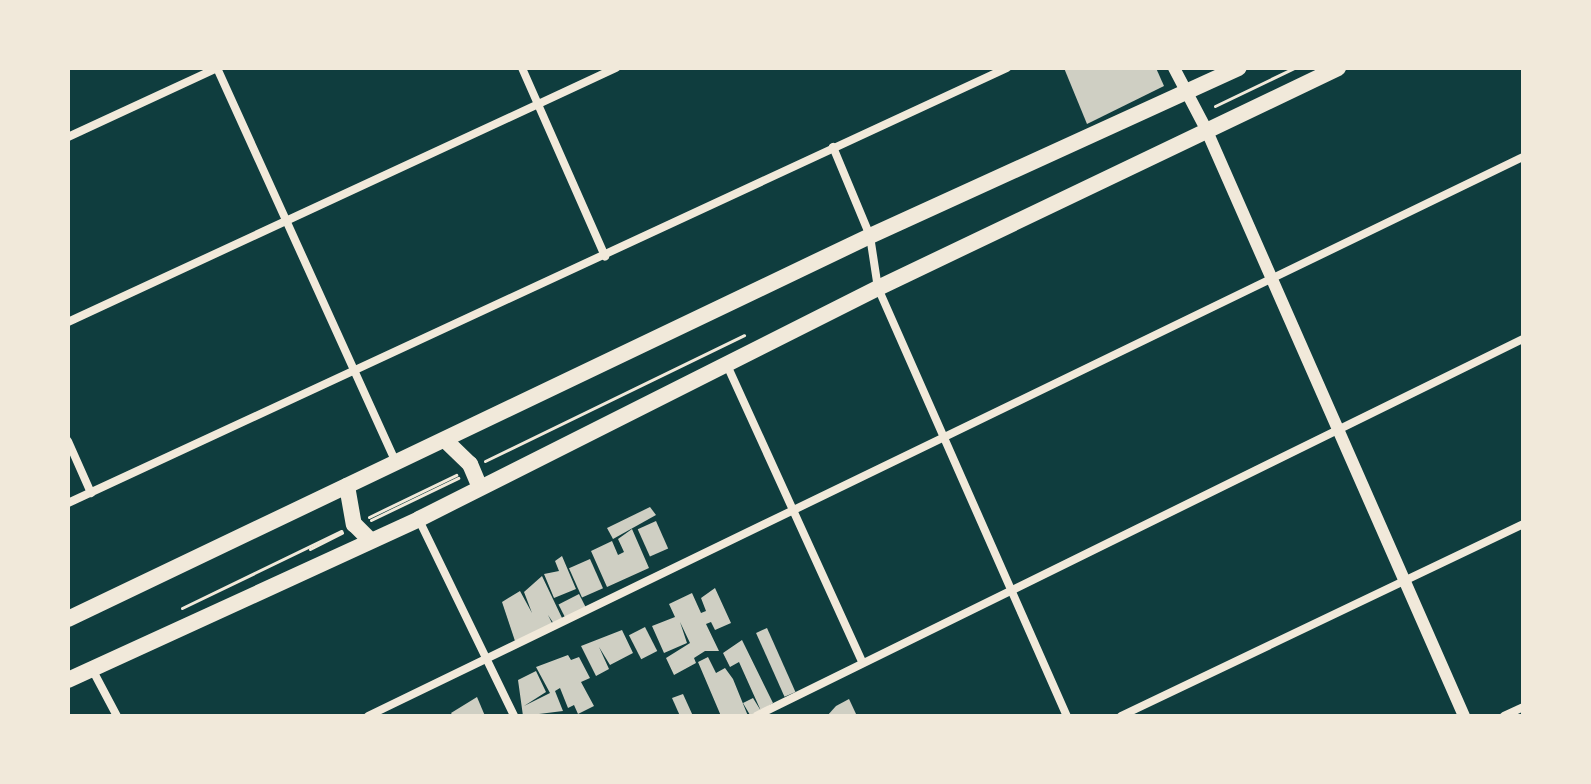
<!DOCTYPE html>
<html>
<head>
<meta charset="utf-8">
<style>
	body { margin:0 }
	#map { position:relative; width:1591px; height:784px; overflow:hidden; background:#0f3d3e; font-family:"Varela Round",sans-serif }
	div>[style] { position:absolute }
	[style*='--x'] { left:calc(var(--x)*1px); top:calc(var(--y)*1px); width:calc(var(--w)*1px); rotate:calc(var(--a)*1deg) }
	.building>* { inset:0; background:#cfcfc3; transform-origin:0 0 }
	.path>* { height:3px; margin:-1.5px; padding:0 1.5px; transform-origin:1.5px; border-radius:1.5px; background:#f1e9da }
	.minor>* { height:8px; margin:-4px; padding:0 4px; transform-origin:4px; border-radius:4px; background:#f1e9da }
	.tertiary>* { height:12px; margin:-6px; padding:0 6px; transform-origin:6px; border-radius:6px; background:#f1e9da }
	.primary>* { height:16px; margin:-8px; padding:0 8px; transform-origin:8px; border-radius:8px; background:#f1e9da }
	span { translate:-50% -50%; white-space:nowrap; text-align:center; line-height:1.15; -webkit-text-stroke:6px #f1e9da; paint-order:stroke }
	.frame { position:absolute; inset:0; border:70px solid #f1e9da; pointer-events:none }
</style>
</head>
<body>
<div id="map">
	<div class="building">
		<i style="clip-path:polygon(1064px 68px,1156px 68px,1164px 86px,1087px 124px)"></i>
		<i style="clip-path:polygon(650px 507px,656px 515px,613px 539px,607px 528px)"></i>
		<i style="left:656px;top:521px;width:30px;height:20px;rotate:66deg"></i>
		<i style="clip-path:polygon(632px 529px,649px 568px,607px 587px,591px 551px,612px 541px,618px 555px,624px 552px,618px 539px)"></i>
		<i style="clip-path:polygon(562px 556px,576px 589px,554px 598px,544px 574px,559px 571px,555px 561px)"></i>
		<i style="left:590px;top:559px;width:32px;height:23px;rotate:66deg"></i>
		<i style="clip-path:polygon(542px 576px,563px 620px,554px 624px,548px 615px,553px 625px,515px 641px,502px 602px,520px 591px,532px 613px,524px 592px)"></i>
		<i style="clip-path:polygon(715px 588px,731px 623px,715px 630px,711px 622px,706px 624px,719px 651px,705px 651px,694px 658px,696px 663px,674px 675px,666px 658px,690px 643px,680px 622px,687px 643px,664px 653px,652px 626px,675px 617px,669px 604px,692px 593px,701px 613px,706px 611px,701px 598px)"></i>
		<i style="left:579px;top:594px;width:16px;height:23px;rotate:63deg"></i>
		<i style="left:645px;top:627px;width:27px;height:18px;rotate:63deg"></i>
		<i style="left:767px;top:628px;width:70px;height:12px;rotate:66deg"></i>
		<i style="clip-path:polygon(622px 630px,633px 653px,610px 665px,599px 647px,609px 669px,596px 676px,581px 646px)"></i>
		<i style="clip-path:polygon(742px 640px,773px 703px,761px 711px,750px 715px,743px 703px,753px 698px,761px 711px,739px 662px,730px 667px,723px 653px)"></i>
		<i style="clip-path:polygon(568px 655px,571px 660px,579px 657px,590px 678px,581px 682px,594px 706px,578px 714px,574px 705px,568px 708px,560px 688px,555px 691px,563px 711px,523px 716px,518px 680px,536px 671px,546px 692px,524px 706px,550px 693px,536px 667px)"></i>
		<i style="clip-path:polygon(708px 657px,716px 673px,725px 668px,733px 679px,748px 716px,721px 716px,698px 662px)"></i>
		<i style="clip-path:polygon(683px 694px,693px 716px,680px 716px,672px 698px)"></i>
		<i style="clip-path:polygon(477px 697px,485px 716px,453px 716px,451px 713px)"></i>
		<i style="clip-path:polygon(849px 699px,857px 716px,827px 716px,836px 706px)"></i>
	</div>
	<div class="path">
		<i style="--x:1215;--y:106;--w:88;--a:-25.7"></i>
		<i style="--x:485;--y:461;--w:288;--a:-25.9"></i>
		<i style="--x:369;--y:517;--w:97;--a:-25.8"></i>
		<i style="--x:371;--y:520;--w:97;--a:-25.8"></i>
		<i style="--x:310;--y:549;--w:36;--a:-27"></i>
		<i style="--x:182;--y:608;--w:177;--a:-25.8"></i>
	</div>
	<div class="minor">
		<i style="--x:217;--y:68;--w:435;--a:65.6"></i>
		<i style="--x:522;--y:68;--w:206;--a:66.2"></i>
		<i style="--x:68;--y:137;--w:164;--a:-24.8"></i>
		<i style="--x:833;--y:147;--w:96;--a:67.4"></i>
		<i style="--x:870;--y:236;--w:53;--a:81.3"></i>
		<i style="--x:878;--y:288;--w:468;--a:66.2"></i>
		<i style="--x:68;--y:322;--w:604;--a:-24.87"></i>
		<i style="--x:726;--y:363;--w:328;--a:65.5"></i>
		<i style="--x:68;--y:441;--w:57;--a:66.1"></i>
		<i style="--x:68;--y:503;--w:1035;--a:-24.86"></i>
		<i style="--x:419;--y:520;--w:218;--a:64.1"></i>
		<i style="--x:92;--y:669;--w:53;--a:62"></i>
		<i style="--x:368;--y:716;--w:1283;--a:-25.83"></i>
		<i style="--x:756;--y:716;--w:855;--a:-26.18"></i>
		<i style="--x:1121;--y:716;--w:445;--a:-25.5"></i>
		<i style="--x:1504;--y:716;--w:21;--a:-25"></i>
	</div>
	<div class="tertiary">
		<i style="--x:1174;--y:68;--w:69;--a:62.3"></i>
		<i style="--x:1206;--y:129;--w:641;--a:66.27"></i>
	</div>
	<div class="primary">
		<i style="--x:447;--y:442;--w:32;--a:44"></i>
		<i style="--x:470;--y:464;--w:25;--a:67"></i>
		<i style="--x:347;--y:486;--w:39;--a:80"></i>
		<i style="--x:354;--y:524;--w:23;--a:45"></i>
		<i style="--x:68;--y:619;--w:889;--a:-25.53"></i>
		<i style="--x:870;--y:236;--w:405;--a:-24.5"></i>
		<i style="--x:68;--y:680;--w:386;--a:-24.6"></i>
		<i style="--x:419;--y:519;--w:514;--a:-26.71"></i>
		<i style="--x:878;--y:288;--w:510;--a:-25.56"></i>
	</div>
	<div class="frame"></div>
</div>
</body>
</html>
